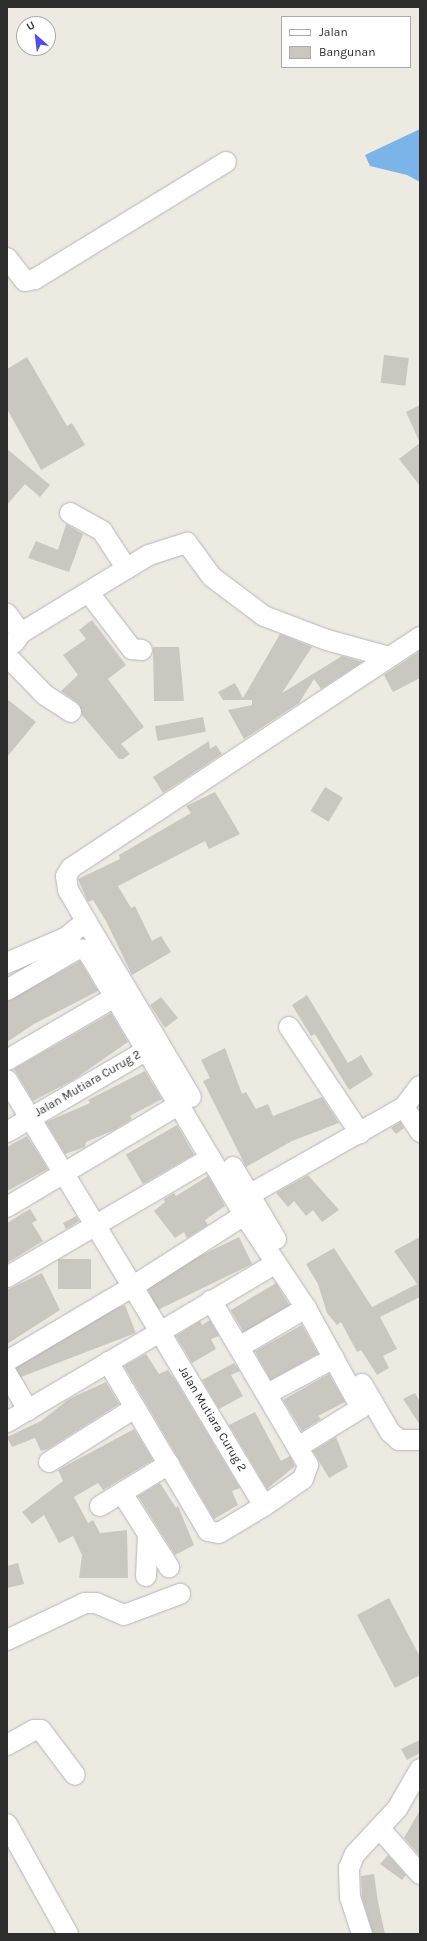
<!DOCTYPE html>
<html>
<head>
<meta charset="utf-8">
<style>
	body { margin:0 }
	#map { position:relative; width:427px; height:1941px; overflow:hidden; background:#edebe1; font-family:Karla,sans-serif }
	div>[style] { position:absolute }
	[style*='--x'] { left:calc(var(--x)*1px); top:calc(var(--y)*1px); width:calc(var(--w)*1px); rotate:calc(var(--a)*1deg) }
	.water>* { inset:0; background:#7bb4e8 }
	.building>* { inset:0; background:#c9c7c0; transform-origin:0 0 }
	.roads { filter:drop-shadow(0 0 1px #b4b4bf) drop-shadow(0 0 1px #b4b4bf) }
	.minor>* { height:20px; margin:-10px; padding:0 10px; transform-origin:10px; border-radius:10px; background:#fff }
	span { translate:-50% -50%; white-space:nowrap; text-align:center; line-height:1.15; -webkit-text-stroke:3.5px #fff; paint-order:stroke }
	.street-label { font-size:12px; color:#2d2d2d }
	.frame { position:absolute; inset:0; border:8px solid #2d2d2d; pointer-events:none }
	.legend { position:absolute; left:281px; top:16px; width:130px; height:52px; box-sizing:border-box; background:#fff; border:1px solid #ababab; margin:0; padding:5px 7px; list-style:none; font-size:12px; color:#2d2d2d }
	.legend li { display:flex; align-items:center; gap:8px; height:20px }
	.legend b { width:20px; border:1px solid #ababab }
	.north { position:absolute; left:16px; top:16px; width:40px; height:40px; box-sizing:border-box; background:#fff; border:1px solid #ababab; border-radius:50%; rotate:332deg; font-size:11px; font-weight:700; line-height:16px; text-align:center; color:#2d2d2d }
	.north::after { content:''; display:block; margin:auto; width:14px; height:18px; background:#504cef; clip-path:polygon(50% 0,100% 100%,50% 72%,0 100%) }
</style>
</head>
<body>
<div id="map">
	<div class="water">
		<i style="clip-path:polygon(420px 129px,420px 182px,407px 175px,370px 166px,365px 155px)"></i>
	</div>
	<div class="building">
		<i style="left:384px;top:355px;width:25px;height:28px;rotate:7deg"></i>
		<i style="clip-path:polygon(27px 357px,67px 426px,72px 423px,85px 445px,41px 470px,7px 409px,7px 369px)"></i>
		<i style="clip-path:polygon(420px 405px,420px 443px,406px 412px)"></i>
		<i style="clip-path:polygon(420px 443px,420px 486px,399px 459px)"></i>
		<i style="clip-path:polygon(7px 449px,50px 485px,40px 497px,25px 484px,7px 505px)"></i>
		<i style="clip-path:polygon(66px 524px,83px 534px,69px 572px,28px 558px,36px 541px,58px 550px)"></i>
		<i style="clip-path:polygon(92px 620px,126px 665px,108px 679px,144px 727px,121px 744px,130px 754px,123px 759px,119px 759px,82px 715px,78px 703px,61px 691px,78px 675px,63px 655px,86px 639px,79px 630px)"></i>
		<i style="clip-path:polygon(280px 634px,312px 647px,282px 693px,342px 656px,362px 662px,321px 689px,314px 679px,299px 703px,244px 739px,228px 710px,252px 705px,252px 700px,223px 700px,218px 692px,235px 683px,243px 698px)"></i>
		<i style="clip-path:polygon(153px 647px,179px 647px,184px 701px,154px 701px)"></i>
		<i style="clip-path:polygon(420px 651px,420px 678px,393px 692px,384px 675px)"></i>
		<i style="clip-path:polygon(7px 699px,36px 722px,7px 757px)"></i>
		<i style="left:203px;top:717px;width:15px;height:49px;rotate:79deg"></i>
		<i style="clip-path:polygon(209px 741px,210px 749px,216px 745px,222px 754px,163px 793px,153px 777px)"></i>
		<i style="left:325px;top:787px;width:21px;height:28px;rotate:31deg"></i>
		<i style="clip-path:polygon(215px 792px,240px 834px,209px 849px,205px 841px,118px 886px,131px 908px,135px 906px,152px 941px,161px 936px,171px 952px,132px 975px,106px 921px,93px 900px,88px 902px,78px 879px,120px 859px,119px 855px,191px 813px,186px 806px)"></i>
		<i style="clip-path:polygon(80px 961px,98px 991px,34px 1024px,7px 1042px,7px 1001px)"></i>
		<i style="clip-path:polygon(307px 995px,348px 1063px,361px 1055px,373px 1075px,349px 1090px,315px 1034px,311px 1036px,292px 1005px)"></i>
		<i style="clip-path:polygon(161px 997px,178px 1018px,165px 1028px,150px 1005px)"></i>
		<i style="clip-path:polygon(111px 1013px,128px 1042px,73px 1080px,33px 1101px,14px 1069px)"></i>
		<i style="clip-path:polygon(225px 1048px,242px 1094px,246px 1092px,256px 1109px,268px 1104px,273px 1116px,322px 1097px,339px 1123px,292px 1141px,246px 1167px,203px 1081px,210px 1078px,201px 1060px)"></i>
		<i style="clip-path:polygon(145px 1071px,162px 1099px,130px 1116px,132px 1119px,114px 1130px,86px 1142px,85px 1147px,65px 1154px,46px 1122px,90px 1103px,88px 1100px)"></i>
		<i style="clip-path:polygon(400px 1122px,404px 1128px,396px 1134px,391px 1128px)"></i>
		<i style="left:177px;top:1125px;width:34px;height:59px;rotate:60deg"></i>
		<i style="clip-path:polygon(27px 1136px,48px 1169px,7px 1191px,7px 1147px)"></i>
		<i style="clip-path:polygon(308px 1175px,339px 1210px,322px 1222px,313px 1210px,306px 1216px,294px 1201px,288px 1207px,276px 1193px)"></i>
		<i style="clip-path:polygon(208px 1176px,225px 1206px,205px 1220px,208px 1225px,187px 1238px,184px 1232px,175px 1238px,154px 1211px,165px 1202px,164px 1199px,174px 1193px,176px 1196px)"></i>
		<i style="clip-path:polygon(30px 1209px,37px 1220px,32px 1223px,43px 1241px,7px 1263px,7px 1223px)"></i>
		<i style="clip-path:polygon(76px 1216px,79px 1221px,66px 1229px,63px 1223px)"></i>
		<i style="left:239px;top:1237px;width:30px;height:105px;rotate:64deg"></i>
		<i style="clip-path:polygon(420px 1237px,420px 1297px,380px 1317px,397px 1349px,383px 1356px,389px 1368px,377px 1375px,361px 1350px,357px 1352px,341px 1322px,337px 1325px,327px 1313px,318px 1284px,306px 1264px,334px 1248px,372px 1307px,417px 1284px,394px 1251px)"></i>
		<i style="left:91px;top:1259px;width:30px;height:33px;rotate:90deg"></i>
		<i style="clip-path:polygon(42px 1273px,60px 1310px,7px 1344px,7px 1290px)"></i>
		<i style="left:276px;top:1283px;width:26px;height:53px;rotate:59deg"></i>
		<i style="left:125px;top:1305px;width:30px;height:125px;rotate:69deg"></i>
		<i style="clip-path:polygon(210px 1320px,219px 1336px,211px 1339px,216px 1349px,192px 1363px,176px 1336px,200px 1321px,202px 1325px)"></i>
		<i style="left:302px;top:1325px;width:33px;height:54px;rotate:61deg"></i>
		<i style="clip-path:polygon(146px 1354px,159px 1374px,168px 1370px,177px 1383px,240px 1488px,232px 1491px,238px 1505px,214px 1519px,124px 1366px)"></i>
		<i style="clip-path:polygon(234px 1363px,240px 1371px,231px 1375px,243px 1396px,219px 1409px,202px 1380px)"></i>
		<i style="clip-path:polygon(329px 1374px,345px 1402px,318px 1416px,321px 1419px,302px 1431px,283px 1400px)"></i>
		<i style="clip-path:polygon(106px 1382px,119px 1404px,48px 1449px,41px 1451px,35px 1438px,12px 1447px,7px 1437px,41px 1421px,69px 1399px)"></i>
		<i style="clip-path:polygon(415px 1393px,420px 1402px,420px 1425px,403px 1399px)"></i>
		<i style="clip-path:polygon(255px 1412px,281px 1461px,290px 1456px,295px 1466px,267px 1489px,229px 1425px)"></i>
		<i style="clip-path:polygon(134px 1429px,153px 1460px,103px 1490px,98px 1483px,74px 1497px,88px 1523px,93px 1520px,100px 1533px,127px 1530px,128px 1578px,79px 1578px,82px 1555px,73px 1536px,59px 1543px,44px 1515px,32px 1524px,22px 1512px,63px 1481px,58px 1470px)"></i>
		<i style="clip-path:polygon(336px 1437px,348px 1467px,329px 1478px,313px 1451px)"></i>
		<i style="clip-path:polygon(160px 1483px,176px 1508px,178px 1506px,194px 1545px,175px 1555px,138px 1496px)"></i>
		<i style="clip-path:polygon(18px 1563px,24px 1584px,7px 1588px,7px 1566px)"></i>
		<i style="clip-path:polygon(389px 1598px,420px 1657px,420px 1675px,395px 1688px,357px 1615px)"></i>
		<i style="clip-path:polygon(420px 1740px,420px 1753px,407px 1760px,401px 1749px)"></i>
		<i style="clip-path:polygon(420px 1810px,420px 1856px,404px 1838px)"></i>
		<i style="clip-path:polygon(388px 1855px,406px 1875px,402px 1880px,380px 1864px)"></i>
		<i style="clip-path:polygon(374px 1874px,378px 1902px,385px 1934px,373px 1934px,362px 1897px,361px 1876px)"></i>
	</div>
	<div class="roads">
		<div class="minor">
			<i style="--x:7;--y:258;--w:29;--a:52"></i>
			<i style="--x:25;--y:281;--w:10;--a:-11"></i>
			<i style="--x:35;--y:279;--w:224;--a:-31.5"></i>
			<i style="--x:70;--y:513;--w:37;--a:29"></i>
			<i style="--x:102;--y:531;--w:45;--a:56.7"></i>
			<i style="--x:89;--y:593;--w:71;--a:52.5"></i>
			<i style="--x:132;--y:649;--w:10;--a:6"></i>
			<i style="--x:7;--y:614;--w:24;--a:54"></i>
			<i style="--x:21;--y:633;--w:12;--a:125"></i>
			<i style="--x:21;--y:633;--w:150;--a:-31.4"></i>
			<i style="--x:149;--y:555;--w:40;--a:-18"></i>
			<i style="--x:187;--y:543;--w:42;--a:53.7"></i>
			<i style="--x:212;--y:577;--w:65;--a:36.9"></i>
			<i style="--x:264;--y:616;--w:67;--a:20.9"></i>
			<i style="--x:327;--y:640;--w:64;--a:15.3"></i>
			<i style="--x:7;--y:656;--w:54;--a:45.7"></i>
			<i style="--x:45;--y:695;--w:31;--a:33"></i>
			<i style="--x:86;--y:921;--w:205;--a:59.2"></i>
			<i style="--x:7;--y:963;--w:65;--a:-23.4"></i>
			<i style="--x:67;--y:937;--w:25;--a:-40"></i>
			<i style="--x:86;--y:921;--w:36;--a:-120"></i>
			<i style="--x:68;--y:890;--w:14;--a:-98"></i>
			<i style="--x:66;--y:876;--w:9;--a:-58"></i>
			<i style="--x:71;--y:868;--w:419;--a:-33.5"></i>
			<i style="--x:7;--y:990;--w:81;--a:-30.4"></i>
			<i style="--x:77;--y:949;--w:9;--a:6"></i>
			<i style="--x:86;--y:950;--w:9;--a:54"></i>
			<i style="--x:91;--y:957;--w:300;--a:59.3"></i>
			<i style="--x:244;--y:1215;--w:112;--a:56.3"></i>
			<i style="--x:306;--y:1308;--w:114;--a:61.2"></i>
			<i style="--x:361;--y:1408;--w:74;--a:148.2"></i>
			<i style="--x:289;--y:1027;--w:128;--a:56.2"></i>
			<i style="--x:7;--y:1060;--w:123;--a:-30.3"></i>
			<i style="--x:7;--y:1080;--w:295;--a:58.7"></i>
			<i style="--x:160;--y:1332;--w:178;--a:149.5"></i>
			<i style="--x:404;--y:1107;--w:30;--a:57"></i>
			<i style="--x:7;--y:1132;--w:162;--a:-30.4"></i>
			<i style="--x:233;--y:1167;--w:84;--a:59.2"></i>
			<i style="--x:249;--y:1195;--w:178;--a:-29.6"></i>
			<i style="--x:404;--y:1107;--w:26;--a:-53"></i>
			<i style="--x:7;--y:1207;--w:201;--a:-30.8"></i>
			<i style="--x:7;--y:1277;--w:236;--a:-30.3"></i>
			<i style="--x:239;--y:1347;--w:78;--a:-30.2"></i>
			<i style="--x:7;--y:1361;--w:145;--a:-30.6"></i>
			<i style="--x:132;--y:1287;--w:133;--a:-32.7"></i>
			<i style="--x:108;--y:1362;--w:196;--a:59.4"></i>
			<i style="--x:208;--y:1531;--w:11;--a:10"></i>
			<i style="--x:219;--y:1533;--w:52;--a:-31"></i>
			<i style="--x:264;--y:1506;--w:47;--a:-34.7"></i>
			<i style="--x:303;--y:1479;--w:15;--a:-70"></i>
			<i style="--x:308;--y:1465;--w:191;--a:-120.5"></i>
			<i style="--x:7;--y:1374;--w:42;--a:59.7"></i>
			<i style="--x:362;--y:1384;--w:56;--a:59.7"></i>
			<i style="--x:390;--y:1432;--w:12;--a:42"></i>
			<i style="--x:399;--y:1440;--w:21;--a:0"></i>
			<i style="--x:267;--y:1394;--w:76;--a:-28.2"></i>
			<i style="--x:49;--y:1462;--w:99;--a:-32.2"></i>
			<i style="--x:122;--y:1493;--w:88;--a:57.6"></i>
			<i style="--x:100;--y:1506;--w:81;--a:-31.3"></i>
			<i style="--x:264;--y:1506;--w:203;--a:-120.9"></i>
			<i style="--x:160;--y:1332;--w:135;--a:-30.7"></i>
			<i style="--x:146;--y:1576;--w:41;--a:-87.2"></i>
			<i style="--x:7;--y:1640;--w:86;--a:-25.4"></i>
			<i style="--x:85;--y:1603;--w:11;--a:0"></i>
			<i style="--x:96;--y:1603;--w:30;--a:23"></i>
			<i style="--x:124;--y:1615;--w:60;--a:-20.6"></i>
			<i style="--x:7;--y:1745;--w:31;--a:-29"></i>
			<i style="--x:34;--y:1730;--w:7;--a:0"></i>
			<i style="--x:41;--y:1730;--w:56;--a:52.9"></i>
			<i style="--x:7;--y:1824;--w:126;--a:61"></i>
			<i style="--x:381;--y:1830;--w:59;--a:48.4"></i>
			<i style="--x:362;--y:1934;--w:38;--a:-108"></i>
			<i style="--x:350;--y:1898;--w:30;--a:-92"></i>
			<i style="--x:349;--y:1868;--w:15;--a:-67"></i>
			<i style="--x:355;--y:1854;--w:62;--a:-47"></i>
			<i style="--x:397;--y:1809;--w:46;--a:-60.1"></i>
		</div>
	</div>
	<div class="street-label">
		<span style="left:88px;top:1084px;rotate:-30deg">Jalan Mutiara Curug 2</span>
		<span style="left:212px;top:1419px;rotate:59deg">Jalan Mutiara Curug 2</span>
	</div>
	<div class="frame"></div>
	<ul class="legend">
	<li><b style="height:5px;background:#fff"></b>Jalan</li>
	<li><b style="height:11px;background:#c9c7c0"></b>Bangunan</li>
	</ul>
	<div class="north">U</div>
</div>
</body>
</html>
